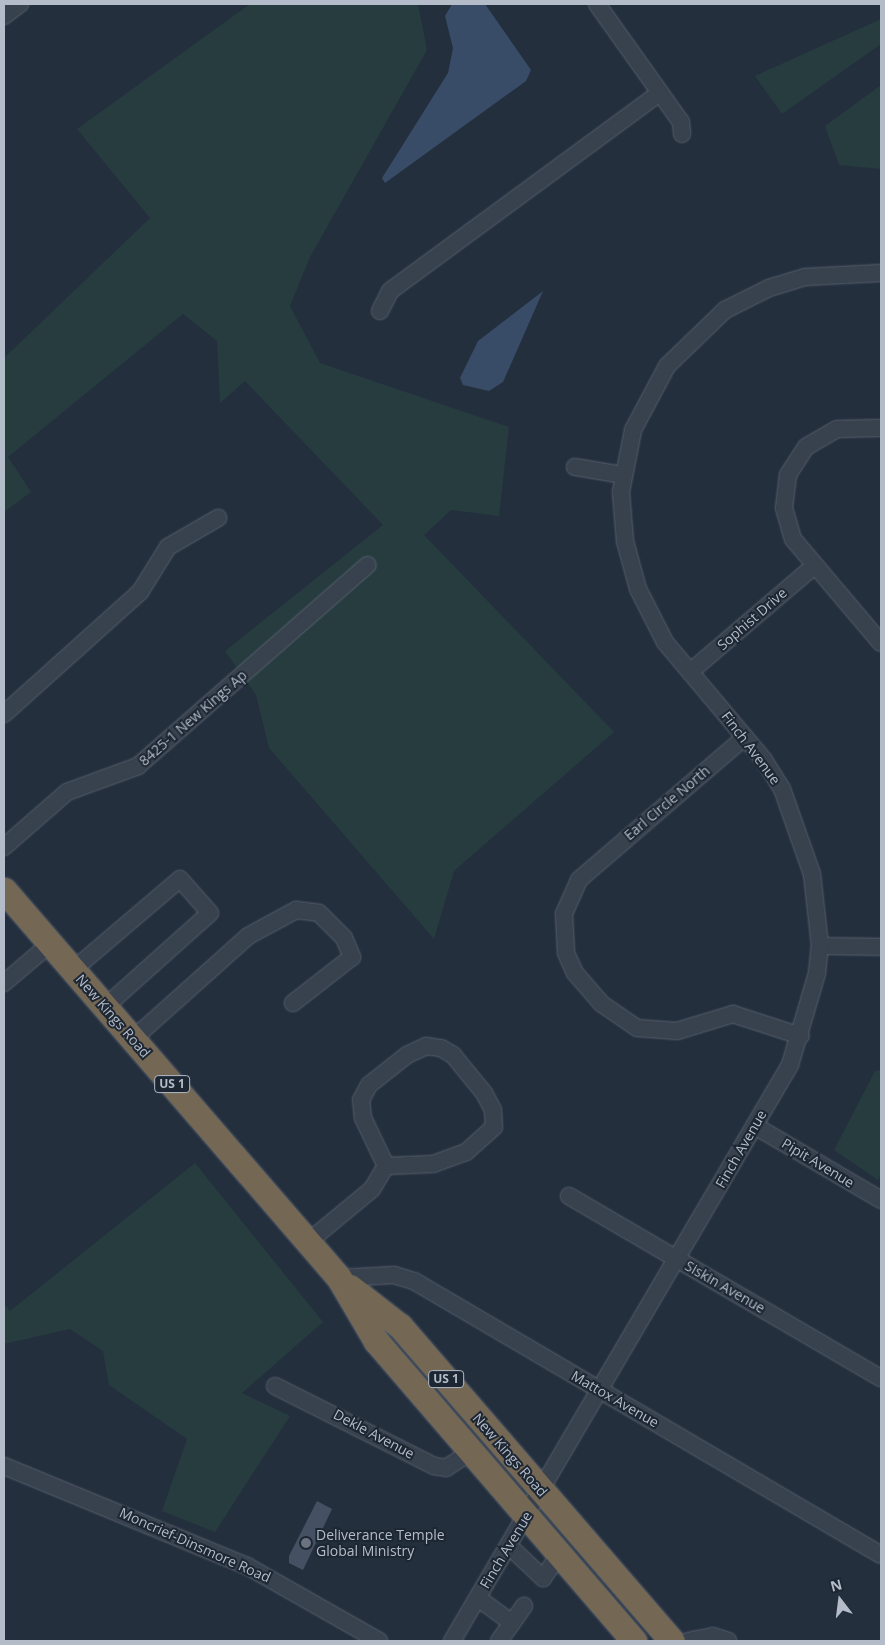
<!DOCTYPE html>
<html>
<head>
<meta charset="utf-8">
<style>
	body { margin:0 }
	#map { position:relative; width:885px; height:1645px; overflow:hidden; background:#242f3e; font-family:"Open Sans",sans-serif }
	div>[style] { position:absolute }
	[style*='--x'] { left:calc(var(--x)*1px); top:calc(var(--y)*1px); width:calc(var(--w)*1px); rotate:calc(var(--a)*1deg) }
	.green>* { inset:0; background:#263c3f }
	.water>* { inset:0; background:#394c67 }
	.building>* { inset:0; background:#455162 }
	.roads { filter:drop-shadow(0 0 1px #565f6c) drop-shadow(0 0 1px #565f6c) }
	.minor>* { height:16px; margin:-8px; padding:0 8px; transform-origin:8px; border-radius:8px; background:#38414e }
	.highway>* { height:25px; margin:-12.5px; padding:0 12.5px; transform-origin:12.5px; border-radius:12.5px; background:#746855 }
	.dots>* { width:14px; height:14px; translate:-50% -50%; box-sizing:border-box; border:2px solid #1d2633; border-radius:50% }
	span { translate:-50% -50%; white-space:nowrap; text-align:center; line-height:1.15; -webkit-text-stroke:4px #1d2633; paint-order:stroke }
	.shield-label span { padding:1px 4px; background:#1d2633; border:1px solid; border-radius:4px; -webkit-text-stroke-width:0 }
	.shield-label { font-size:12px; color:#b4bcc9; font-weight:700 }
	.street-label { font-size:14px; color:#b4bcc9 }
	.poi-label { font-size:14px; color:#b4bcc9 }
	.left { translate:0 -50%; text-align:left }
	.frame { position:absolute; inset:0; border:5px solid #b4bcc9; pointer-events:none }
	.north { position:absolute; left:815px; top:1575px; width:50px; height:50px; -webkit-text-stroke:4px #1d2633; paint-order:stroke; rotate:345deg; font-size:14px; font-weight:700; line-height:20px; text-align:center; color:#b4bcc9 }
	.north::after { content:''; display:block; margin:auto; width:18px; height:22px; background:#b4bcc9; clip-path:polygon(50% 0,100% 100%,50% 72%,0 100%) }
</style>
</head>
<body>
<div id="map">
	<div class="green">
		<i style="clip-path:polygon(250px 4px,418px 4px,427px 50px,310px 257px,290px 306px,320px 363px,509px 427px,499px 516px,451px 510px,424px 535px,614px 732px,454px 871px,434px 939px,269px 748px,256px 695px,225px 651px,383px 525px,245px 381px,220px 403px,217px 341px,183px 314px,8px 457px,31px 492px,4px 512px,4px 358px,150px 218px,77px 129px)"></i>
		<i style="clip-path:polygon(881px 19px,881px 44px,782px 114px,755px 76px)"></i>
		<i style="clip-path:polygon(881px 85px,881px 169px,839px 165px,825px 126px)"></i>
		<i style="clip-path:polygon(881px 1070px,881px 1173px,878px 1180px,834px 1150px,875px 1071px)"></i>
		<i style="clip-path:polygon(195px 1163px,323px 1322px,242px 1393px,290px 1416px,215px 1532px,162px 1511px,187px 1439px,109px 1385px,103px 1351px,70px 1329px,4px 1344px,4px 1304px,10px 1311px)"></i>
	</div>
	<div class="water">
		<i style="clip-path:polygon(452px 4px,485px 4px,531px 70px,526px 81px,385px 183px,382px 178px,448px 73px,453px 48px,445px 16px)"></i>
		<i style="clip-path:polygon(543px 291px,503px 382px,489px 391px,463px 385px,460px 378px,478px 341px)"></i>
	</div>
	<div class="building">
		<i style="clip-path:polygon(317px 1501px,332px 1509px,303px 1570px,289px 1563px,289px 1556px)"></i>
	</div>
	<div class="roads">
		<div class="minor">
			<i style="--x:597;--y:4;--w:145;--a:54.6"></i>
			<i style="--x:681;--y:122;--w:12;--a:85"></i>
			<i style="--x:4;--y:16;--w:20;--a:-37"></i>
			<i style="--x:380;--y:311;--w:22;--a:-63"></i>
			<i style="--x:390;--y:291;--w:335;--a:-36.3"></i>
			<i style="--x:881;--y:428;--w:44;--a:178.7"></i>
			<i style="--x:837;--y:429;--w:36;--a:150"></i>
			<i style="--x:806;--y:447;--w:33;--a:123"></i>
			<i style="--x:788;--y:475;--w:33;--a:97"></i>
			<i style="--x:784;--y:508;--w:32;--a:74"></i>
			<i style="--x:793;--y:539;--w:136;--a:49.8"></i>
			<i style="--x:575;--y:467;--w:49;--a:9.5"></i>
			<i style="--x:690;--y:672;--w:163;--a:-40.5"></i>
			<i style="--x:4;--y:714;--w:183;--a:-41.9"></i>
			<i style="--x:140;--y:592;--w:53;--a:-58.1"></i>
			<i style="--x:168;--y:547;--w:58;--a:-30.1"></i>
			<i style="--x:745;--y:737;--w:219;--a:139.3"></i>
			<i style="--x:579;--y:880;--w:37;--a:114"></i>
			<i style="--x:564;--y:914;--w:39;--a:87"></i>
			<i style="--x:566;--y:953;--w:22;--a:66"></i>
			<i style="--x:575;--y:973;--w:41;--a:48.9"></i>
			<i style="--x:602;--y:1004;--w:42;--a:34.4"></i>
			<i style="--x:637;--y:1028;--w:40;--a:4.3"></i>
			<i style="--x:677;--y:1031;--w:59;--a:-16.9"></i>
			<i style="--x:733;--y:1014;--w:71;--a:17.9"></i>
			<i style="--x:4;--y:847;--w:84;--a:-41.1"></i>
			<i style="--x:67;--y:792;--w:76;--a:-20.1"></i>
			<i style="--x:138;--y:766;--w:305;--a:-41.2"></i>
			<i style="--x:820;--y:946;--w:61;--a:0.9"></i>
			<i style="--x:73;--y:970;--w:140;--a:-40.4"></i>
			<i style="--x:180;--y:879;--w:45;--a:48.6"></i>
			<i style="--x:210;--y:913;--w:141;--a:138.2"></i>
			<i style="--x:4;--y:983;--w:60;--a:-40.3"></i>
			<i style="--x:133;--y:1039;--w:154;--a:-41.8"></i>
			<i style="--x:248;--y:936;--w:55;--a:-28.4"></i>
			<i style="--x:296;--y:910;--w:23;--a:7"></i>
			<i style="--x:319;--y:913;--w:35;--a:45"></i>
			<i style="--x:344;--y:938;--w:21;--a:67"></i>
			<i style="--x:352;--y:957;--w:75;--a:142.1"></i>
			<i style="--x:755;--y:1126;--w:146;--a:30.4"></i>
			<i style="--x:569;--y:1196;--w:361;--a:30.3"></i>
			<i style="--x:308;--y:1242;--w:83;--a:-39.6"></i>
			<i style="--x:372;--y:1189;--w:27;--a:-59"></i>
			<i style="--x:386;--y:1166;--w:53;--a:-115.6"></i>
			<i style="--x:363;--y:1118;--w:18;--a:-96"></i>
			<i style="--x:361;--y:1100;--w:17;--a:-62"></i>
			<i style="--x:369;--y:1085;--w:48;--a:-38.3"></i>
			<i style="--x:407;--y:1055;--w:21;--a:-25"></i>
			<i style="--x:426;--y:1046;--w:15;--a:8"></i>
			<i style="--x:441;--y:1048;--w:14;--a:30"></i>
			<i style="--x:453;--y:1055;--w:49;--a:50.8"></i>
			<i style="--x:484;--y:1093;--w:19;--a:62"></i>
			<i style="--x:493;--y:1110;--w:17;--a:87"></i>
			<i style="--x:494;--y:1127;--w:38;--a:138"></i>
			<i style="--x:466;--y:1152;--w:35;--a:160"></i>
			<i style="--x:433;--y:1164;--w:47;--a:177.6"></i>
			<i style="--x:339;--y:1278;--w:55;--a:-3.1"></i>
			<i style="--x:394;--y:1275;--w:21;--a:17"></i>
			<i style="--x:414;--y:1281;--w:541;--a:30.4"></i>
			<i style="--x:275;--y:1386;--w:178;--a:26.7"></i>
			<i style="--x:434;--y:1466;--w:12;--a:9"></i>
			<i style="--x:446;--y:1468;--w:30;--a:-33"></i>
			<i style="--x:4;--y:1466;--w:263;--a:22.4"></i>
			<i style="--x:247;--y:1566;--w:152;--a:29.6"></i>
			<i style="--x:509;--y:1546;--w:47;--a:43.3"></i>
			<i style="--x:543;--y:1578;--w:29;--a:-55"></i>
			<i style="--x:478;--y:1598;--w:42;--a:36.3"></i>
			<i style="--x:512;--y:1623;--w:22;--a:126"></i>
			<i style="--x:512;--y:1623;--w:21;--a:-55"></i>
			<i style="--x:452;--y:1641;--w:668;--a:-59.6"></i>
			<i style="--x:790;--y:1065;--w:96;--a:-73.6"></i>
			<i style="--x:817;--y:973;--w:27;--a:-84"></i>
			<i style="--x:820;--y:946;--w:72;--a:-96.3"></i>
			<i style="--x:812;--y:874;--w:90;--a:-109.4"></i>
			<i style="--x:782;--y:789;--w:34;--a:-122"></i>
			<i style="--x:764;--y:760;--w:154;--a:-130"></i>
			<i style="--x:665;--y:642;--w:59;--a:-117"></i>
			<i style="--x:638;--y:589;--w:50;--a:-105.2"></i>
			<i style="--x:625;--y:541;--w:49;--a:-94.7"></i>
			<i style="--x:621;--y:492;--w:63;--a:-79"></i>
			<i style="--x:633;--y:430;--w:72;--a:-62"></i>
			<i style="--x:667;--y:366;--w:81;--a:-44"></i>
			<i style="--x:725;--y:310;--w:49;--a:-26.6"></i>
			<i style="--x:769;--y:288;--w:38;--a:-17"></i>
			<i style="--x:805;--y:277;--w:76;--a:-3"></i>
			<i style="--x:688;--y:1641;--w:25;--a:-11"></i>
			<i style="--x:713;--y:1636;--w:16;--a:18"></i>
		</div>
		<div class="highway">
			<i style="--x:4;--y:890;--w:513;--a:49.19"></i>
			<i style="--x:339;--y:1278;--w:73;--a:59.6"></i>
			<i style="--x:376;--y:1341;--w:396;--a:49.3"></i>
			<i style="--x:350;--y:1287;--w:63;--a:38"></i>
			<i style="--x:400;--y:1326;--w:416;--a:49.2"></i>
		</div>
	</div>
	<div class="dots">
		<i style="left:306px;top:1543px;background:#6b7280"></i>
	</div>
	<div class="shield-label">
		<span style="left:172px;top:1084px">US 1</span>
		<span style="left:446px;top:1379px">US 1</span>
	</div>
	<div class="street-label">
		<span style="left:752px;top:619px;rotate:-41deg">Sophist Drive</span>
		<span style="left:193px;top:718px;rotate:-41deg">8425-1 New Kings Ap</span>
		<span style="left:751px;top:748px;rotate:53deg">Finch Avenue</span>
		<span style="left:667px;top:803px;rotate:-40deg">Earl Circle North</span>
		<span style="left:113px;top:1016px;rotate:49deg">New Kings Road</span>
		<span style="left:741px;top:1149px;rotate:-60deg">Finch Avenue</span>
		<span style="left:818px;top:1163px;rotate:31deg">Pipit Avenue</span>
		<span style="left:725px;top:1287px;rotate:30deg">Siskin Avenue</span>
		<span style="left:615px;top:1399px;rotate:30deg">Mattox Avenue</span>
		<span style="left:374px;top:1434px;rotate:28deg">Dekle Avenue</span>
		<span style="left:510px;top:1455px;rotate:49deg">New Kings Road</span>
		<span style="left:195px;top:1545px;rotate:24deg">Moncrief-Dinsmore Road</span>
		<span style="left:506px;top:1550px;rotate:-59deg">Finch Avenue</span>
	</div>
	<div class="poi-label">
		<span class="left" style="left:316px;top:1543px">Deliverance Temple<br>Global Ministry</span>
	</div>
	<div class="frame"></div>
	<div class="north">N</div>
</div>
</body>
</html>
